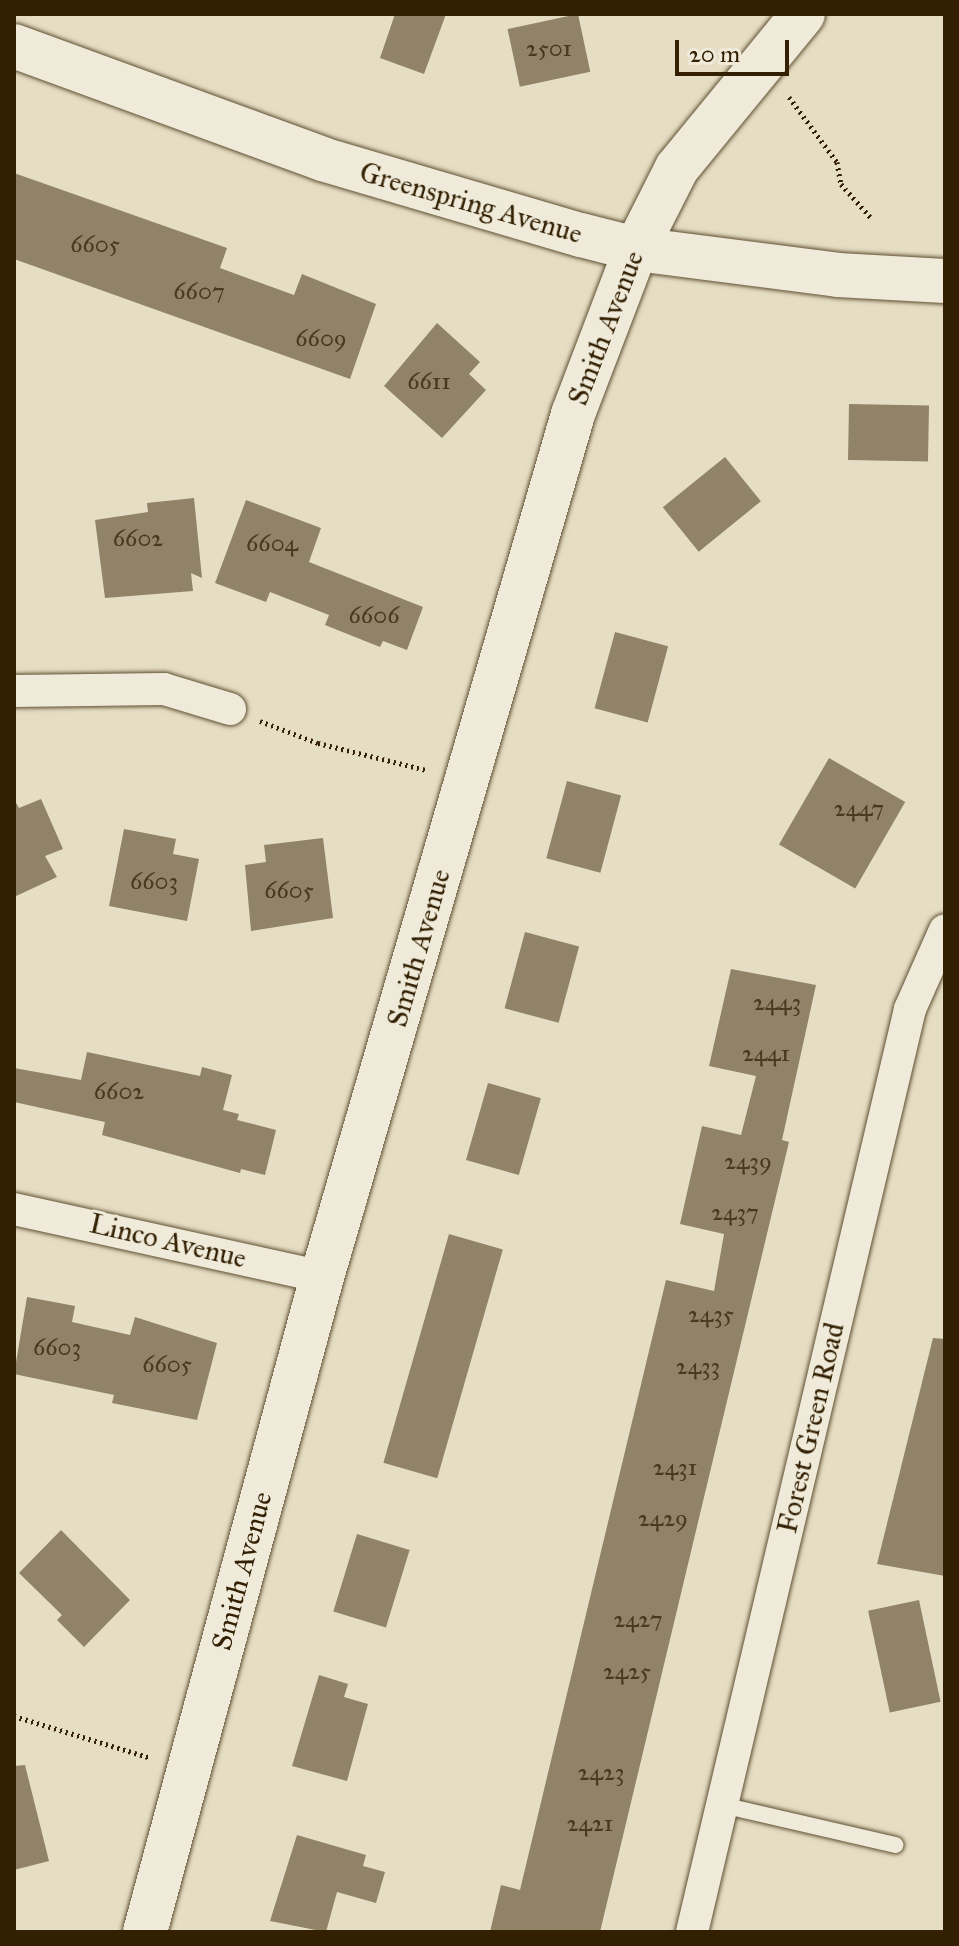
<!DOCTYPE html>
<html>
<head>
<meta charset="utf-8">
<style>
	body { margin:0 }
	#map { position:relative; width:959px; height:1946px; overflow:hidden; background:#e6dec4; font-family:"IM FELL Great Primer",serif }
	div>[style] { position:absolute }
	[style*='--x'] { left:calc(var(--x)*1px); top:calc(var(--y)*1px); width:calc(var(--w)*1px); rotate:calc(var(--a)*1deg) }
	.building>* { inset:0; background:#908367; transform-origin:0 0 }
	.path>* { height:5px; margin-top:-2.5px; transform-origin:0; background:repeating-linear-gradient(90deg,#332003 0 2px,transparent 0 6px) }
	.roads { filter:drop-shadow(0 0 2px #605033) drop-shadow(0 0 2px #605033) }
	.service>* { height:16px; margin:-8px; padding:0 8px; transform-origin:8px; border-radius:8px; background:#efead9 }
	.minor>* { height:32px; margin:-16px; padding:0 16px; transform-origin:16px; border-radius:16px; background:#efead9 }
	.secondary>* { height:44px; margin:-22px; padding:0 22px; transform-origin:22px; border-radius:22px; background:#efead9 }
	span { translate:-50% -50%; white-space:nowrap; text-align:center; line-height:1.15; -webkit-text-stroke:6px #efead9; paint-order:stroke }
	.number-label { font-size:24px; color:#4a391c }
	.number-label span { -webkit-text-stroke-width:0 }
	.street-label { font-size:28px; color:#332003 }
	.frame { position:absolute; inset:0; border:16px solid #332003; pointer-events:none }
	.scale { position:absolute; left:675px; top:40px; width:114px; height:36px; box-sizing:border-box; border:4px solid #332003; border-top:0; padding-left:10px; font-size:24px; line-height:28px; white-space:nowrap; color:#332003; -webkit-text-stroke:6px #efead9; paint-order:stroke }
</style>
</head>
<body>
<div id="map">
	<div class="building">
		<i style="clip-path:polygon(395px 14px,446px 14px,424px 74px,380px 58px)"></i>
		<i style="left:578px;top:14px;width:59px;height:72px;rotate:78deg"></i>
		<i style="clip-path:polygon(14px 173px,227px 248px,220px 268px,294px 295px,302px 274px,376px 304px,350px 379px,14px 259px)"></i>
		<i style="clip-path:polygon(437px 323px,480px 362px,469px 374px,486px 390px,442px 438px,384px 386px)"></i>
		<i style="left:849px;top:404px;width:80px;height:56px;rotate:1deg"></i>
		<i style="left:725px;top:457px;width:57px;height:80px;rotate:51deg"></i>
		<i style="clip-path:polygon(194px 498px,202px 578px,191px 573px,193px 591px,105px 598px,95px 520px,148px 512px,147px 503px)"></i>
		<i style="clip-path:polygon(246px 500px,321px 528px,309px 562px,423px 607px,407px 650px,383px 641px,380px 647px,325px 625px,329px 615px,270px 592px,266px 602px,215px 583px)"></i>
		<i style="left:615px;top:632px;width:55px;height:79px;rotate:15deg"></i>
		<i style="left:829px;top:758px;width:88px;height:100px;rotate:30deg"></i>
		<i style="left:567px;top:781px;width:56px;height:80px;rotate:15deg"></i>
		<i style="clip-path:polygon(14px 799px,19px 808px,41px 799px,63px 849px,45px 856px,57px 877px,14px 897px)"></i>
		<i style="clip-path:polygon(124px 829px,176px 839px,173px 854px,199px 859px,187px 921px,109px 906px)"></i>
		<i style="clip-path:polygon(323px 838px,333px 918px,251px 931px,245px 865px,266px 862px,264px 845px)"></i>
		<i style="left:525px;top:932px;width:56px;height:79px;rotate:15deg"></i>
		<i style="clip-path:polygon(731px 969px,816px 985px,782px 1140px,789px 1142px,600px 1932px,490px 1932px,501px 1885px,520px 1890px,666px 1280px,714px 1291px,724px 1234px,680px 1224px,702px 1126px,741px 1135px,756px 1076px,709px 1066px)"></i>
		<i style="clip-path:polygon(87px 1052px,200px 1076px,202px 1067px,232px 1075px,223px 1110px,239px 1114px,237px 1120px,276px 1130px,265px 1175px,241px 1169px,240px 1173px,102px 1135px,105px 1122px,14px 1102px,14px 1068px,81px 1080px)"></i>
		<i style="left:488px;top:1083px;width:55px;height:80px;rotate:16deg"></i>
		<i style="left:449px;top:1234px;width:56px;height:238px;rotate:16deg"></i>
		<i style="clip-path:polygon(27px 1297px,75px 1306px,72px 1322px,130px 1335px,135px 1317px,217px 1343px,197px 1420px,112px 1403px,114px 1395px,14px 1374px)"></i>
		<i style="clip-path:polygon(933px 1338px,945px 1339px,945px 1576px,877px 1564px)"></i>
		<i style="clip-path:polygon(61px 1530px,130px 1600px,84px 1647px,57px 1620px,62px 1615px,19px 1573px)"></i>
		<i style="left:357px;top:1534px;width:55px;height:81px;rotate:17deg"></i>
		<i style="left:919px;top:1600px;width:104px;height:52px;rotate:78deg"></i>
		<i style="clip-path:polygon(319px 1675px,348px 1684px,344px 1697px,368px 1704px,347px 1781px,292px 1766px)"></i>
		<i style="clip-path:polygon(25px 1765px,49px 1861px,14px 1870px,14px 1766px)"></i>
		<i style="clip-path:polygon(297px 1835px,366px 1855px,363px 1866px,385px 1872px,376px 1903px,337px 1892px,326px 1932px,270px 1921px)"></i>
	</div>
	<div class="path">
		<i style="--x:789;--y:97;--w:81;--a:53.6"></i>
		<i style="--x:837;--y:162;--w:22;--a:80"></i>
		<i style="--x:841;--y:184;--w:47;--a:48.5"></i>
		<i style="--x:260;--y:721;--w:62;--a:20.8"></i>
		<i style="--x:318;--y:743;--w:111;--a:14"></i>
		<i style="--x:14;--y:1716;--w:143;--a:17"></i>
	</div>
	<div class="roads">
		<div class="service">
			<i style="--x:722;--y:1805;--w:178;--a:13"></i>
		</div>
		<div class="minor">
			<i style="--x:14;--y:691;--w:150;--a:-0.8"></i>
			<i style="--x:164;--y:689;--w:69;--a:16.9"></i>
			<i style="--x:14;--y:1209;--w:315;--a:12.4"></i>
			<i style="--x:692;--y:1932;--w:948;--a:-76.71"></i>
			<i style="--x:910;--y:1009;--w:86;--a:-66.1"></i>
		</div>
		<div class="secondary">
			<i style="--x:14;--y:46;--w:328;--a:20.1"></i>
			<i style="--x:322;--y:159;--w:270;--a:16.4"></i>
			<i style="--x:581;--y:235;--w:57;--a:14.3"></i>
			<i style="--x:636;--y:249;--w:204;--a:7.3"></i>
			<i style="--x:838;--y:275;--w:107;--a:3.2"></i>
			<i style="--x:145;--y:1932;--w:678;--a:-74.88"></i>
			<i style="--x:322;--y:1277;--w:899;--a:-73.78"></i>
			<i style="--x:573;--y:414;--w:177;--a:-69.1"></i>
			<i style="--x:636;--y:249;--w:91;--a:-63.2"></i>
			<i style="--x:677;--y:168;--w:199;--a:-50.7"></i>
		</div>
	</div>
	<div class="number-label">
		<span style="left:549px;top:49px">2501</span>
		<span style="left:95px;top:245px">6605</span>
		<span style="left:199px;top:292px">6607</span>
		<span style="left:321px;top:339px">6609</span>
		<span style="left:429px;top:382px">6611</span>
		<span style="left:138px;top:539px">6602</span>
		<span style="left:272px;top:544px">6604</span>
		<span style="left:374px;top:616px">6606</span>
		<span style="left:859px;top:809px">2447</span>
		<span style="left:154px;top:882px">6603</span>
		<span style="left:289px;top:891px">6605</span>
		<span style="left:777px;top:1003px">2443</span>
		<span style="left:766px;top:1054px">2441</span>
		<span style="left:119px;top:1092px">6602</span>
		<span style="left:748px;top:1162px">2439</span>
		<span style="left:735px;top:1213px">2437</span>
		<span style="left:711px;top:1315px">2435</span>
		<span style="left:57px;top:1348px">6603</span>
		<span style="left:167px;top:1365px">6605</span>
		<span style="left:698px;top:1367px">2433</span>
		<span style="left:675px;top:1468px">2431</span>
		<span style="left:663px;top:1519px">2429</span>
		<span style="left:638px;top:1620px">2427</span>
		<span style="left:627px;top:1672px">2425</span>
		<span style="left:601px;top:1773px">2423</span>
		<span style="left:590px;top:1824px">2421</span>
	</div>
	<div class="street-label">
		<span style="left:471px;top:203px;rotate:16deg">Greenspring Avenue</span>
		<span style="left:606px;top:328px;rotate:-69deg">Smith Avenue</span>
		<span style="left:419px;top:948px;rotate:-74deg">Smith Avenue</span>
		<span style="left:168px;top:1241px;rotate:13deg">Linco Avenue</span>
		<span style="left:811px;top:1428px;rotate:-77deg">Forest Green Road</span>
		<span style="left:242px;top:1571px;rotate:-75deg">Smith Avenue</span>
	</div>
	<div class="frame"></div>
	<div class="scale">20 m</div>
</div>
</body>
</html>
